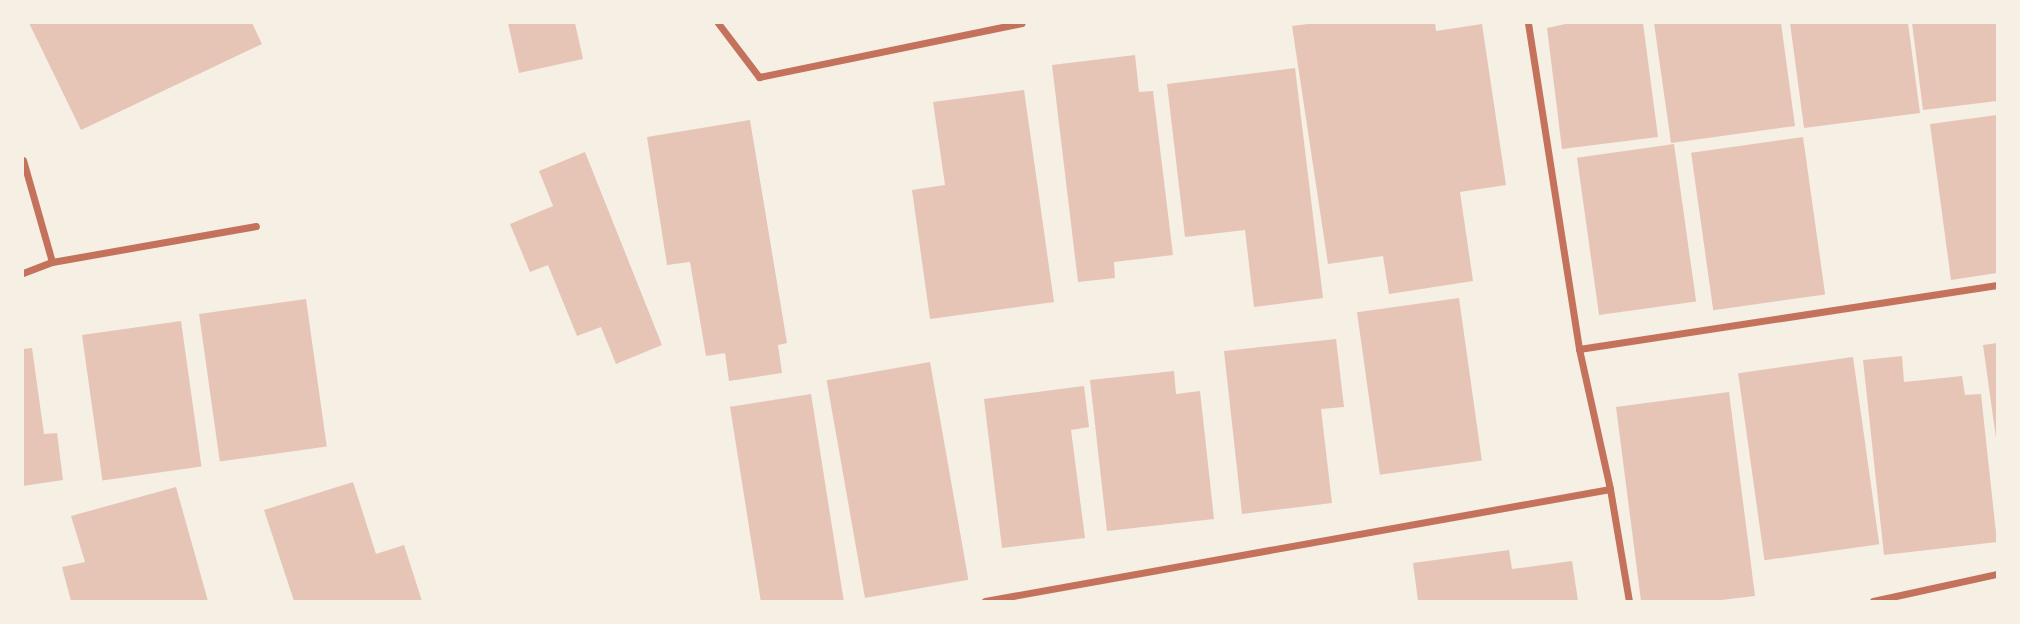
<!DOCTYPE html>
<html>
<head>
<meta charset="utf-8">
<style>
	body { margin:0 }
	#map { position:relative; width:2020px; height:624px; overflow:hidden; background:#f6efe4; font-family:Jost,sans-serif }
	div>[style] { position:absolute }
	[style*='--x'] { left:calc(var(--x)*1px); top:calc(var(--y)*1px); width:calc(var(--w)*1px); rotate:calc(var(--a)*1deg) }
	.building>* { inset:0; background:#e6c5b7; transform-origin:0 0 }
	.minor>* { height:7px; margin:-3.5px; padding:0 3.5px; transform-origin:3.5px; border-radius:3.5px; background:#c5725c }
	span { translate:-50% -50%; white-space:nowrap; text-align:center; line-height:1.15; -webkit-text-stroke:5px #f6efe4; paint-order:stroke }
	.frame { position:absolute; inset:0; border:24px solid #f6efe4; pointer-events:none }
</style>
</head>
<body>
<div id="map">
	<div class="building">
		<i style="clip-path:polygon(29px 23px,252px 23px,262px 44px,81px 130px)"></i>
		<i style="clip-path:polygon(508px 23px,575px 23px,583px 59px,519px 73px)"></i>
		<i style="clip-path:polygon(1315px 23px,1435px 23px,1436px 31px,1482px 24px,1506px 185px,1460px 192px,1473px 281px,1389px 294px,1383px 256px,1328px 264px,1292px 26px)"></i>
		<i style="clip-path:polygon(1570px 23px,1643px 23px,1658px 137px,1562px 149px,1547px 28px)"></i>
		<i style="clip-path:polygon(1654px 23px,1781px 23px,1795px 126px,1671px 143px)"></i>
		<i style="clip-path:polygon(1790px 23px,1908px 23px,1920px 113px,1804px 128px)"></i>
		<i style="clip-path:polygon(1912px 23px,1997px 23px,1997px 101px,1923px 110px)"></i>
		<i style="clip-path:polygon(1135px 55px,1139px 92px,1153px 91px,1173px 255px,1114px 262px,1115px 278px,1078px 282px,1052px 65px)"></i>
		<i style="clip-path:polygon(1295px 68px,1323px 298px,1254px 307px,1245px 230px,1185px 237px,1167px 84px)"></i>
		<i style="clip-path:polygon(1024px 90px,1054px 302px,930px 319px,912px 190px,945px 185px,933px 102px)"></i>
		<i style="clip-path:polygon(1997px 115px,1997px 273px,1951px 280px,1930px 124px)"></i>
		<i style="clip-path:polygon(750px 120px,787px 343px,778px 345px,782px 373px,729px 381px,725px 353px,706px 356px,690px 262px,667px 265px,647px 137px)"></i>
		<i style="left:1803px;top:137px;width:159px;height:113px;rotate:82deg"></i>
		<i style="left:1674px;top:144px;width:159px;height:98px;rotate:82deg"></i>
		<i style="clip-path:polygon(585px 152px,662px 345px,616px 364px,601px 327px,577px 336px,548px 265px,530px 272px,510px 224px,553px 206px,539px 171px)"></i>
		<i style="left:1459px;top:298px;width:164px;height:103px;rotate:82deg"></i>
		<i style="left:306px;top:299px;width:149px;height:108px;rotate:82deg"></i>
		<i style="left:181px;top:321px;width:147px;height:100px;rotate:82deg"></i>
		<i style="clip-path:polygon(1336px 339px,1344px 407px,1321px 409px,1332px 503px,1242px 514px,1224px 351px)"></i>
		<i style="clip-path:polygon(1997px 343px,1997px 438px,1996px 438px,1983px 345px)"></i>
		<i style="clip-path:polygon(32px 348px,44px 434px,57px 433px,63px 480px,23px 486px,23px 349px)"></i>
		<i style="clip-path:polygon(1902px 356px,1904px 382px,1962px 376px,1965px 395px,1981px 394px,1997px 542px,1884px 555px,1863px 360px)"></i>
		<i style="left:1853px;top:357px;width:189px;height:116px;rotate:82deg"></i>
		<i style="left:930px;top:362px;width:221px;height:105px;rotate:80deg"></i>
		<i style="clip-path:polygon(1174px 371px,1176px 394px,1200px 391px,1214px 519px,1107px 531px,1090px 380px)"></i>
		<i style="clip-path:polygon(1084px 386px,1089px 427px,1071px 430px,1085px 538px,1002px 548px,984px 399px)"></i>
		<i style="clip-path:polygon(1729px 392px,1755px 596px,1713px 601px,1641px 601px,1616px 407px)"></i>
		<i style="left:811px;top:394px;width:209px;height:82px;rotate:81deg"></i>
		<i style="clip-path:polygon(353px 482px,376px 554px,404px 545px,422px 601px,294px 601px,264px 510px)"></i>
		<i style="clip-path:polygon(176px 487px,208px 601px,71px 601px,62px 567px,85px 562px,71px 516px)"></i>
		<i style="clip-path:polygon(1509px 550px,1512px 569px,1572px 561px,1578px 601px,1418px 601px,1413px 563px)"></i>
	</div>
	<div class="minor">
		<i style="--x:718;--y:23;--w:68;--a:52.8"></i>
		<i style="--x:759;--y:77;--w:268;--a:-11.6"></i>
		<i style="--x:1528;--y:23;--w:330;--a:81.1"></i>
		<i style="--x:1579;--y:349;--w:143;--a:77.5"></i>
		<i style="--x:1610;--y:489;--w:114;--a:80.4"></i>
		<i style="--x:23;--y:160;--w:106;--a:74.1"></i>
		<i style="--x:23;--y:273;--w:31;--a:-21"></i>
		<i style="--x:52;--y:262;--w:207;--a:-10"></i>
		<i style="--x:1579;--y:349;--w:423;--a:-8.7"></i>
		<i style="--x:985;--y:601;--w:635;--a:-10.16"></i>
		<i style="--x:1873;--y:601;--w:127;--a:-12.3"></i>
	</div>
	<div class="frame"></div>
</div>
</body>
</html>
